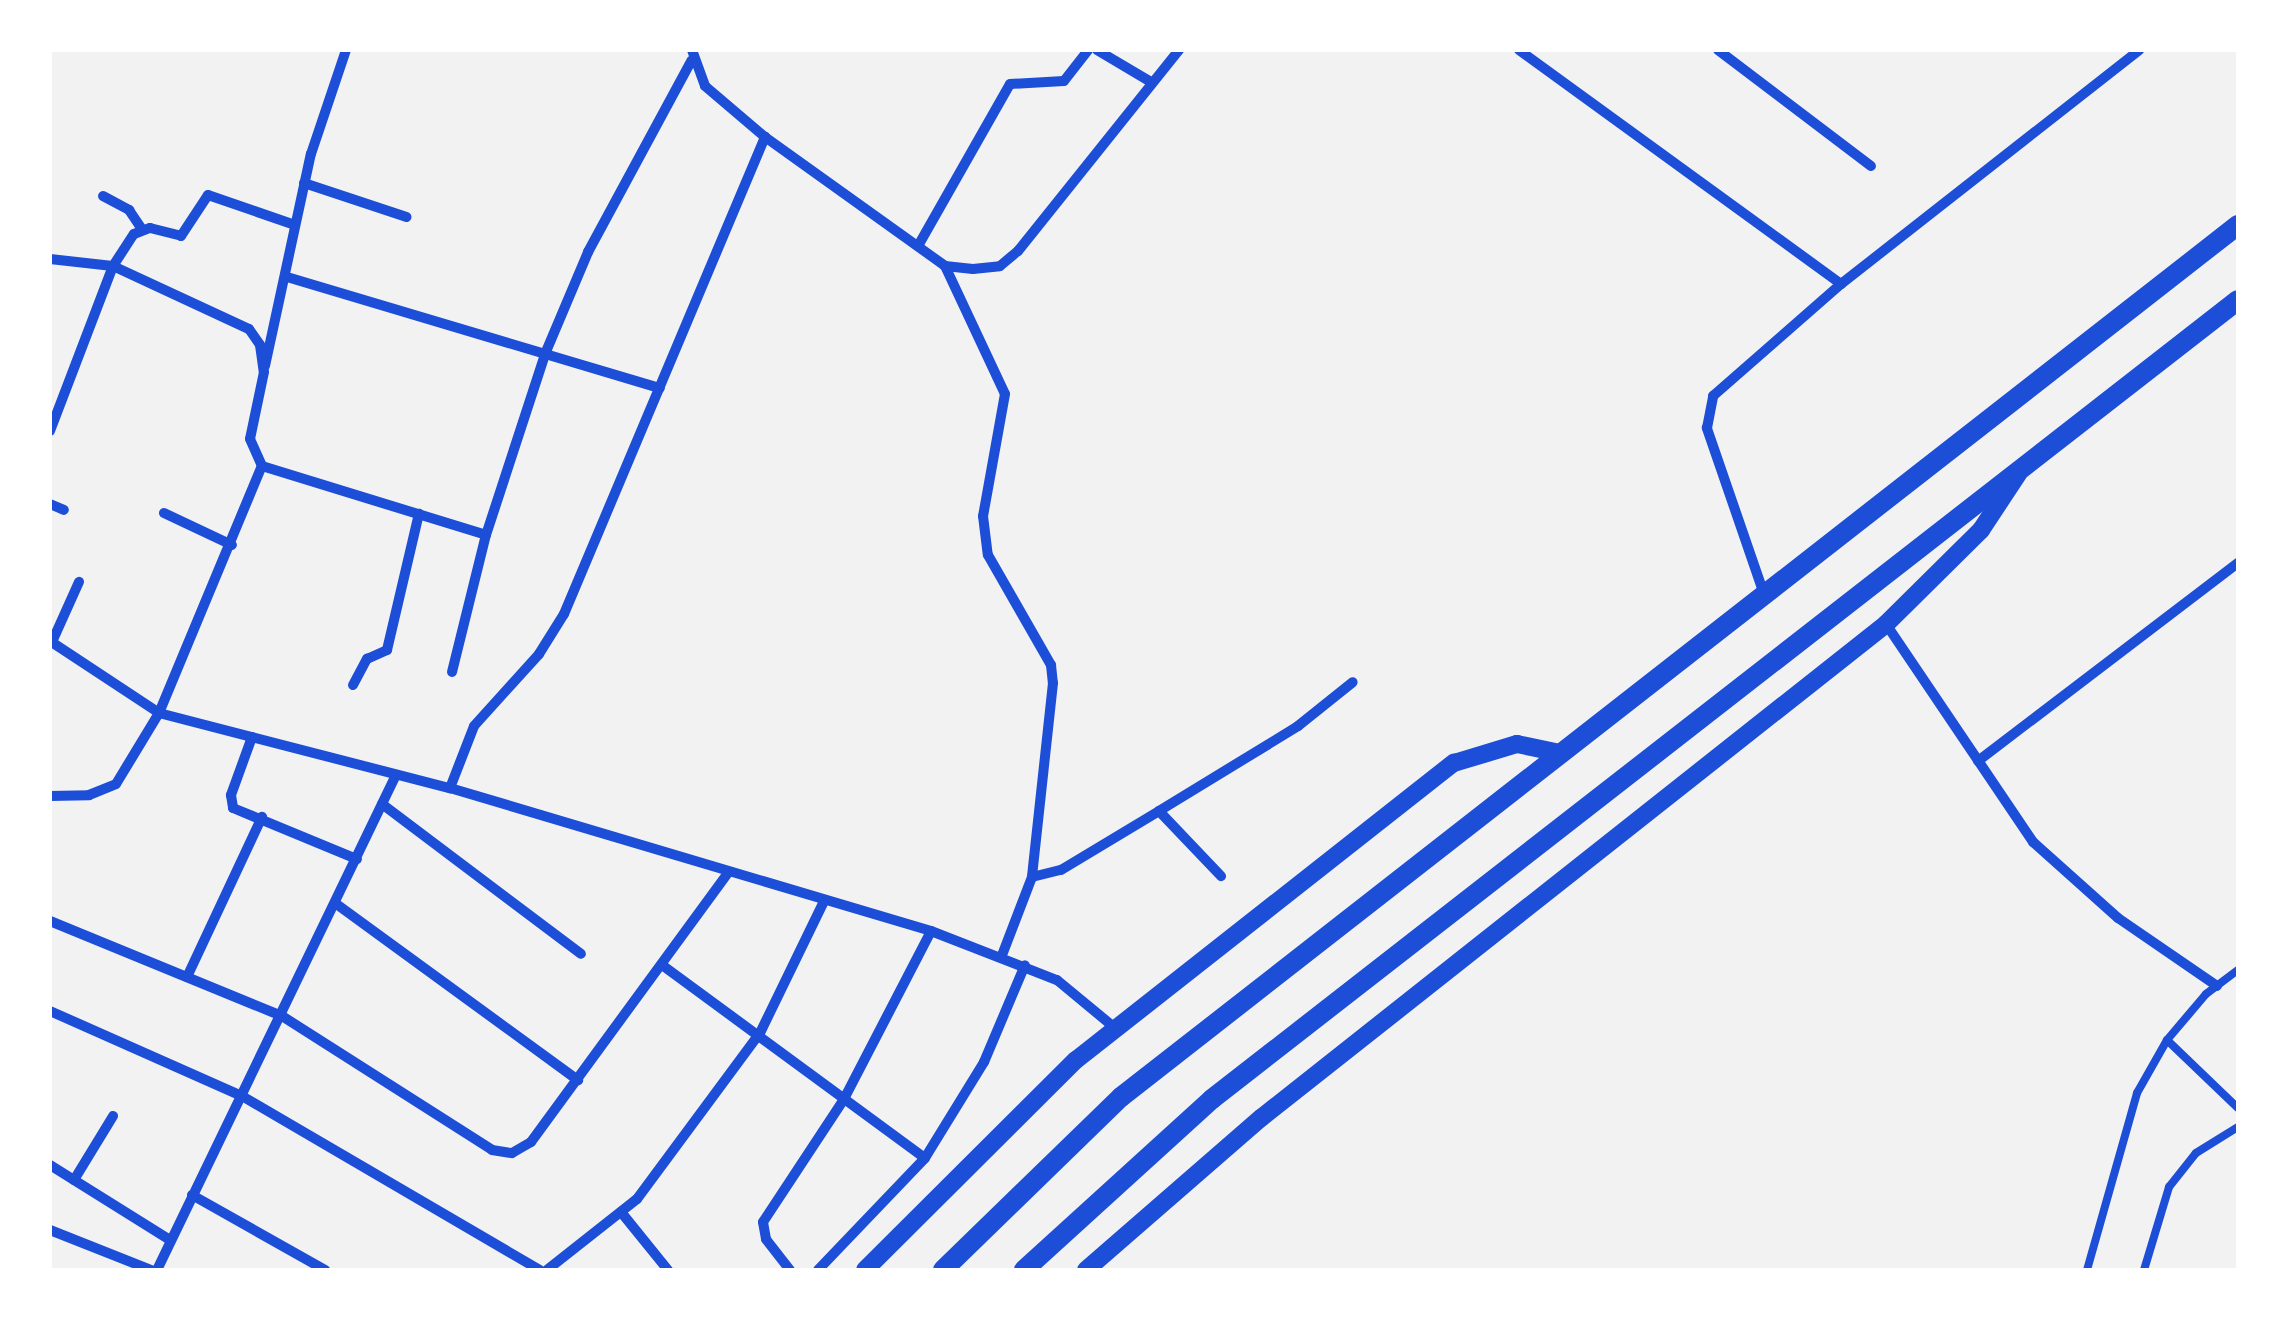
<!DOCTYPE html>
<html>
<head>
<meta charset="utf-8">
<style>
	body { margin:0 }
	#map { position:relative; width:2288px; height:1320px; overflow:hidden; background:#f2f2f2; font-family:Figtree,sans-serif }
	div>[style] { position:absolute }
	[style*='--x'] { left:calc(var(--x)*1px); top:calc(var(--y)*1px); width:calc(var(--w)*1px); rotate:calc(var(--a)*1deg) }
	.service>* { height:8px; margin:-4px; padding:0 4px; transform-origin:4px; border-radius:4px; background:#1d4ed8 }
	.minor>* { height:10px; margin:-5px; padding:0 5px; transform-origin:5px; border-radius:5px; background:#1d4ed8 }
	.tertiary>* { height:18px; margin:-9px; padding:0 9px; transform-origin:9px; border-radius:9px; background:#1d4ed8 }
	.secondary>* { height:20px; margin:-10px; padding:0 10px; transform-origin:10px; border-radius:10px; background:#1d4ed8 }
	span { translate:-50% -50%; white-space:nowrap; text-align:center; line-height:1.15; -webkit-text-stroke:8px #fff; paint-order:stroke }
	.frame { position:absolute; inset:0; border:52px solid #fff; pointer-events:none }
</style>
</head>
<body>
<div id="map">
	<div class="service">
		<i style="--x:2167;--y:1040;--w:98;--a:43.8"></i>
		<i style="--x:2087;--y:1270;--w:184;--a:-74.2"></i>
		<i style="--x:2137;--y:1093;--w:61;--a:-60.5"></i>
		<i style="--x:2167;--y:1040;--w:60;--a:-49.7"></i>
		<i style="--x:2206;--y:994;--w:40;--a:-37"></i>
		<i style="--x:2144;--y:1270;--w:87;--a:-73.2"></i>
		<i style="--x:2169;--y:1187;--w:43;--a:-51.5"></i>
		<i style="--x:2196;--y:1153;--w:49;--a:-31.8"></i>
	</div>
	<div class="minor">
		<i style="--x:692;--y:50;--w:38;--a:70"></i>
		<i style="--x:705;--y:86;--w:79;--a:40.4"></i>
		<i style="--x:765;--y:137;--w:221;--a:35.6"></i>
		<i style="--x:945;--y:266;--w:28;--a:6"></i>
		<i style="--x:973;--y:269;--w:27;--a:-6"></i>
		<i style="--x:1000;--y:266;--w:23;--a:-40"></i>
		<i style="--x:1018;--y:251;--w:258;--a:-51.3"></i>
		<i style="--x:1097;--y:50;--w:63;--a:30.7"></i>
		<i style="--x:1519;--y:50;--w:398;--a:36"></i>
		<i style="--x:1718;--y:50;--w:192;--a:37.2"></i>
		<i style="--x:304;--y:183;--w:108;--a:18.3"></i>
		<i style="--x:103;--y:196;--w:30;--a:28"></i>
		<i style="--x:129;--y:210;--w:22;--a:56"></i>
		<i style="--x:918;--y:246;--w:186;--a:-60.4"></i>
		<i style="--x:1010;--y:84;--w:54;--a:-3.2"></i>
		<i style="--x:1064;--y:81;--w:39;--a:-52"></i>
		<i style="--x:50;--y:259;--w:63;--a:6.3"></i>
		<i style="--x:113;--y:266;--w:150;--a:24.9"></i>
		<i style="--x:249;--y:329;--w:19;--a:55"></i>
		<i style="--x:260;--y:345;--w:27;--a:82"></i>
		<i style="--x:264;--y:372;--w:68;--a:101.8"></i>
		<i style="--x:250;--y:439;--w:30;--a:66"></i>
		<i style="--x:262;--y:466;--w:234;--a:17.1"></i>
		<i style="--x:945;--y:266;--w:141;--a:64.9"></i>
		<i style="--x:1005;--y:394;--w:124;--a:100.2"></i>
		<i style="--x:983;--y:516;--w:39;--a:83"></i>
		<i style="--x:988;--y:555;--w:127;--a:60.2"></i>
		<i style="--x:1051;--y:665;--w:18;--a:84"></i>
		<i style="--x:1053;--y:683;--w:195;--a:96.2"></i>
		<i style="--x:1032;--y:877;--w:84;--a:111"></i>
		<i style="--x:287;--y:277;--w:389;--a:16.6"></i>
		<i style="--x:265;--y:366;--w:217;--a:-77.8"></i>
		<i style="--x:311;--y:154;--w:110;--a:-71.4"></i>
		<i style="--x:50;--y:431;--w:177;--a:-69.1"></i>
		<i style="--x:113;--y:266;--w:38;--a:-57"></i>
		<i style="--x:134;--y:234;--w:17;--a:-21"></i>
		<i style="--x:150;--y:228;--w:32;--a:14"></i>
		<i style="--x:181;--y:236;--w:49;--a:-56.6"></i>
		<i style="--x:208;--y:195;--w:92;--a:19"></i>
		<i style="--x:50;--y:504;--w:15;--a:23"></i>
		<i style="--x:164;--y:513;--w:75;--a:25.2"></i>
		<i style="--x:1764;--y:594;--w:176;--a:-109"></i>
		<i style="--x:1707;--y:428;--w:33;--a:-79"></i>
		<i style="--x:1713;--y:396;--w:170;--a:-41.2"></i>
		<i style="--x:1841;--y:284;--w:379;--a:-38.1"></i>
		<i style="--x:1886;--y:624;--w:263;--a:56"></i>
		<i style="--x:2033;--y:842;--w:114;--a:41.8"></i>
		<i style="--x:2118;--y:918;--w:120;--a:34.5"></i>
		<i style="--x:50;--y:641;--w:131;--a:33.4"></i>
		<i style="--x:159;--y:713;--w:301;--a:14.5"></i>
		<i style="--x:450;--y:788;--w:502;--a:16.56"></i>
		<i style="--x:931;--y:931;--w:135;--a:21.3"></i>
		<i style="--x:1057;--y:980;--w:75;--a:39.6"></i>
		<i style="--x:52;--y:642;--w:66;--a:-65.8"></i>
		<i style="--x:452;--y:672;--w:141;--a:-76.1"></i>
		<i style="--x:486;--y:535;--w:190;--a:-71.9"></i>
		<i style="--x:545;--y:354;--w:111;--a:-67.1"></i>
		<i style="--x:588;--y:252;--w:218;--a:-61.6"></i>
		<i style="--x:353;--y:685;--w:30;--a:-62"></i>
		<i style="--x:367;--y:659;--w:22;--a:-24"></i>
		<i style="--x:387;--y:650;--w:140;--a:-76.8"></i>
		<i style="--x:252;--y:737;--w:62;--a:109.9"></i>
		<i style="--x:231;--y:795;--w:13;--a:81"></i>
		<i style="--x:233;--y:808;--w:134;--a:22.4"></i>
		<i style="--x:1978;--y:761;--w:327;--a:-37.3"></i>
		<i style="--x:450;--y:788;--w:66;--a:-68.8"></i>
		<i style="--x:474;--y:726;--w:97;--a:-47.9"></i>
		<i style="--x:539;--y:654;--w:47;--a:-58"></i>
		<i style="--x:564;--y:614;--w:518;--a:-67.15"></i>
		<i style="--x:50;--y:796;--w:39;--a:-1"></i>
		<i style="--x:89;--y:795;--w:29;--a:-22"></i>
		<i style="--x:116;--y:784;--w:83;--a:-58.8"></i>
		<i style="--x:159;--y:713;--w:268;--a:-67.4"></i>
		<i style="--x:382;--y:804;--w:249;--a:37"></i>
		<i style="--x:1159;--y:811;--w:90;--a:46.4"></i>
		<i style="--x:1032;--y:877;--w:30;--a:-14"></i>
		<i style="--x:1061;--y:870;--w:114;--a:-31"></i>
		<i style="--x:1159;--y:811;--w:163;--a:-31.4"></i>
		<i style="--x:1298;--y:726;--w:70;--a:-38.7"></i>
		<i style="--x:335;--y:903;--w:301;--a:36.1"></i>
		<i style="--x:50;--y:921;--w:251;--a:22.3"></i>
		<i style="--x:282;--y:1016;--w:249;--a:32.5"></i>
		<i style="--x:492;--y:1150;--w:20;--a:9"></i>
		<i style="--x:512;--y:1153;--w:22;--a:-30"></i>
		<i style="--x:531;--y:1142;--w:332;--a:-53.8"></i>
		<i style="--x:662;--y:965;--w:326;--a:36.3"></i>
		<i style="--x:187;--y:977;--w:177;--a:-64.9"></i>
		<i style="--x:50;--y:1011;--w:210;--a:23.9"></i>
		<i style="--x:242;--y:1096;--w:345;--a:30.3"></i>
		<i style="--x:50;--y:1165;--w:142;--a:32"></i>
		<i style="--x:74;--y:1180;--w:75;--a:-58.6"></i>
		<i style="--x:192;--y:1195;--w:153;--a:29.4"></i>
		<i style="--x:621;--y:1212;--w:75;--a:51"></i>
		<i style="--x:50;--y:1230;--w:109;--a:21.6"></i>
		<i style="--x:157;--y:1270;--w:550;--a:-64.23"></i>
		<i style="--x:547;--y:1270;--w:115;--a:-38.3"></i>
		<i style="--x:637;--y:1199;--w:207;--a:-53.5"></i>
		<i style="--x:760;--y:1033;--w:144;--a:-64.1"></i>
		<i style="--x:790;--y:1270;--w:39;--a:-128"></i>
		<i style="--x:766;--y:1239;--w:17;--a:-100"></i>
		<i style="--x:763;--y:1222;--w:147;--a:-56.6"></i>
		<i style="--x:844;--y:1099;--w:189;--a:-62.6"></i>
		<i style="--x:818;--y:1270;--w:155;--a:-46.3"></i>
		<i style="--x:925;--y:1158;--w:113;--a:-58.4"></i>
		<i style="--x:984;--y:1062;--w:105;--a:-67.1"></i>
	</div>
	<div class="tertiary">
		<i style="--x:865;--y:1270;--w:298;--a:-44.9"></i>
		<i style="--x:1076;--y:1060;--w:481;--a:-38.2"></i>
		<i style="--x:1454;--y:763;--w:66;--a:-16.8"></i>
		<i style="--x:1517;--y:744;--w:44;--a:11.8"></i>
		<i style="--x:1086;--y:1270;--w:232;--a:-41"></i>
		<i style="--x:1261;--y:1118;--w:797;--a:-38.32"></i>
		<i style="--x:1886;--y:624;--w:134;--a:-44.7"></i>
		<i style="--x:1981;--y:530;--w:67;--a:-56.5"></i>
	</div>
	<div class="secondary">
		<i style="--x:943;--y:1270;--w:248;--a:-44.2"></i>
		<i style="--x:1121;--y:1097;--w:1417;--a:-37.98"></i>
		<i style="--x:1024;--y:1270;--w:254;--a:-42.3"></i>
		<i style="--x:1212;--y:1099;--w:1300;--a:-37.91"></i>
	</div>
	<div class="frame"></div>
</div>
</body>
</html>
